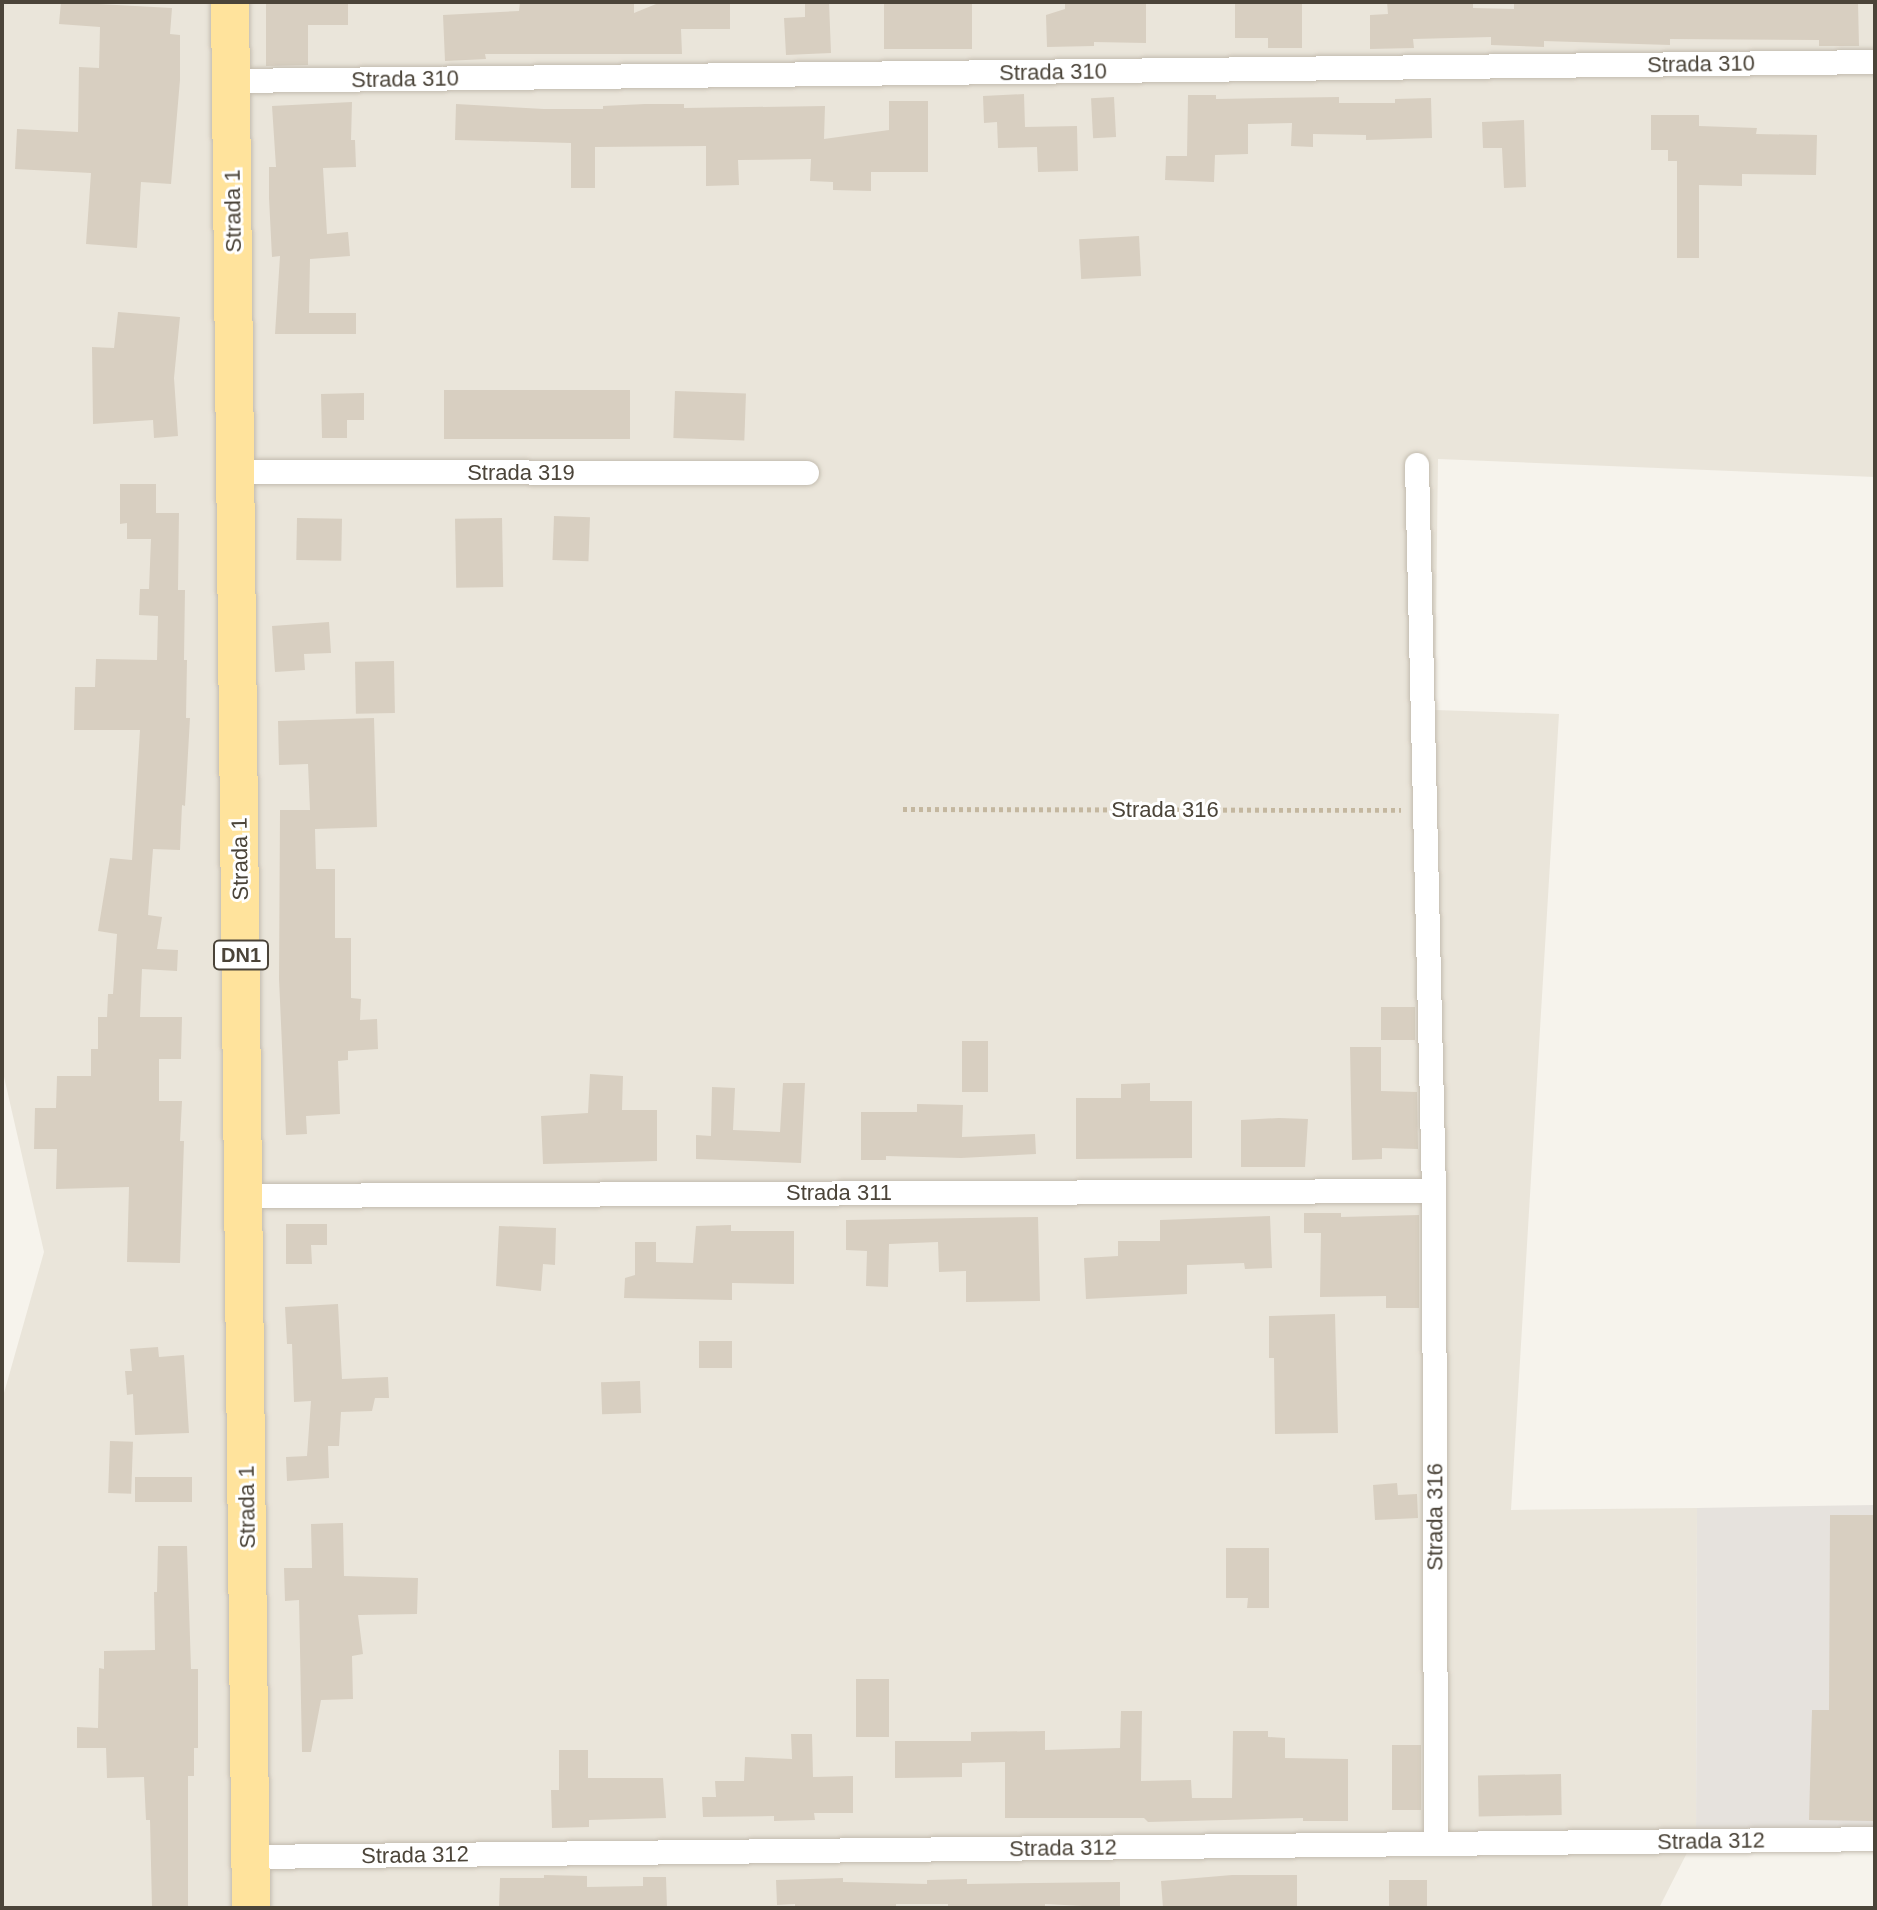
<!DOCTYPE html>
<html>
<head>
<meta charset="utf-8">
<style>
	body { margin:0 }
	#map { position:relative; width:1877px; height:1910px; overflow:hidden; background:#f6f3ec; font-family:Helvetica,sans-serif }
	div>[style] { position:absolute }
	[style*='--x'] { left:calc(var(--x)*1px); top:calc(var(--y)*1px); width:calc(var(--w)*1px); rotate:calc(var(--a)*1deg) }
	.residential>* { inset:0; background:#eae5da }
	.industrial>* { inset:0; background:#e6e2dd }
	.building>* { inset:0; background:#d8cfc1; transform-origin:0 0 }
	.path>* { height:5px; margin-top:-2.5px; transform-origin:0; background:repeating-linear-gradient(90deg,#c4b79f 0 4px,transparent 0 8px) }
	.roads { filter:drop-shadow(0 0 2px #c2bbae) drop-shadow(0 0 2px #c2bbae) }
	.street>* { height:24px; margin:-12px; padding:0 12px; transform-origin:12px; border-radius:12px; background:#fff }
	.primary>* { height:38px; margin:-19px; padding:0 19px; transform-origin:19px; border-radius:19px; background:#ffe39c }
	span { translate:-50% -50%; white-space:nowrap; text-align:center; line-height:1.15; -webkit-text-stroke:6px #fff; paint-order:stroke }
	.shield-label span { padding:2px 6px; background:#fff; border:2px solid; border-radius:6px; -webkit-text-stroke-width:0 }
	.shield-label { font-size:20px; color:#4b4439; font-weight:700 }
	.street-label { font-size:22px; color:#4b4439 }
	.frame { position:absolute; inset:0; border:4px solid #4b4439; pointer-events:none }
</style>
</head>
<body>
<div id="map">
	<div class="residential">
		<i style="clip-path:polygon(2px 2px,1875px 2px,1875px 477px,1438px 459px,1435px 710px,1559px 714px,1511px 1510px,1697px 1508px,1696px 1835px,1659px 1908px,2px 1908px,2px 1400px,44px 1252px,2px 1068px)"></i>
	</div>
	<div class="industrial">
		<i style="clip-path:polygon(1875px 1483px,1875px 1833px,1696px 1835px,1697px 1508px,1873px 1505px)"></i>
	</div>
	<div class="building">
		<i style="clip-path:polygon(61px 2px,172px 8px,170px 34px,180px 35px,180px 80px,171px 184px,141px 182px,137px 248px,86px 244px,91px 173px,15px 169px,17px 129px,78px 132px,79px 67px,99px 68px,100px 27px,59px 24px)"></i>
		<i style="clip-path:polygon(266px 2px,348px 2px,348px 25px,308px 25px,308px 65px,266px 66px)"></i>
		<i style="clip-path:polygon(520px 2px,634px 2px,634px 13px,661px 2px,730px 2px,730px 29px,681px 29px,682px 54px,485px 54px,486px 59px,445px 61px,443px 15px,519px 11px)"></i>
		<i style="clip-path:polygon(805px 2px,829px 2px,831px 53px,786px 55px,784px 18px,805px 17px)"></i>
		<i style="left:884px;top:2px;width:88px;height:47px"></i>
		<i style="clip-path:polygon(1065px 2px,1146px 2px,1146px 43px,1094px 42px,1094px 46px,1047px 47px,1046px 15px,1065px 9px)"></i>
		<i style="clip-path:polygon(1235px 2px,1302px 2px,1302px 48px,1268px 48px,1268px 38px,1235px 38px)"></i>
		<i style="clip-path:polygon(1387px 2px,1473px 2px,1473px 8px,1514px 9px,1514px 2px,1858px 2px,1859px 46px,1819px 46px,1819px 40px,1670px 39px,1670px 45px,1544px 41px,1544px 47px,1491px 45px,1491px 37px,1413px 39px,1414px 48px,1370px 49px,1370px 15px,1388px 14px)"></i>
		<i style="clip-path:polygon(1024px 94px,1025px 127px,1077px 126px,1078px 171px,1038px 172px,1037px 147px,998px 148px,997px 122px,984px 123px,983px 96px)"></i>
		<i style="clip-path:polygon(1188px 95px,1216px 95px,1216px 99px,1339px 97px,1339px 103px,1395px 103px,1395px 99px,1431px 98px,1432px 138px,1366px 140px,1366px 135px,1313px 134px,1313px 147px,1291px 146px,1292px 123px,1248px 124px,1248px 154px,1215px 155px,1214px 182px,1165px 180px,1166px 156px,1187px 156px)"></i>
		<i style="left:1114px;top:97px;width:40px;height:23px;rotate:87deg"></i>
		<i style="clip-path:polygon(889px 101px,928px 101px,928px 172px,871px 172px,871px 191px,833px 190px,833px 182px,810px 181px,811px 159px,738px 160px,739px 185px,706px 186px,706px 146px,595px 147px,595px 188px,571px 188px,571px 143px,455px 140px,456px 104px,544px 109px,603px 109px,603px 106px,645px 104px,684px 104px,684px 108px,825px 106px,824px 139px,889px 130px)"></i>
		<i style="clip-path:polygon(352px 102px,351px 140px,355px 140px,356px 167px,323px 168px,327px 234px,348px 232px,350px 256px,310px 259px,309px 313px,356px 313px,356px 334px,275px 334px,280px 256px,272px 257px,269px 198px,269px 167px,276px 167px,272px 106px)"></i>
		<i style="clip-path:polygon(1651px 115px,1699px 115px,1699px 126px,1757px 128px,1756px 134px,1817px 135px,1816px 175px,1742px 174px,1742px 186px,1699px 185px,1699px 258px,1677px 258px,1677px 161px,1668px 161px,1668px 150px,1651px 150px)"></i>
		<i style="clip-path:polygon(1524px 120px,1526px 187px,1504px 188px,1502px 148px,1483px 148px,1482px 122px)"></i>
		<i style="left:1139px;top:236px;width:40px;height:60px;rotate:87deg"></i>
		<i style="clip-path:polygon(118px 312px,180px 317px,174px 378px,178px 436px,154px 438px,153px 420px,93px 424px,92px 347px,114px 348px)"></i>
		<i style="left:444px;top:390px;width:186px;height:49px"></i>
		<i style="left:675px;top:391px;width:71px;height:47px;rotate:2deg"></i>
		<i style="clip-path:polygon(364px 393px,364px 420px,347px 420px,347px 438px,322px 438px,321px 394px)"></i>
		<i style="clip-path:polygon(120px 484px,156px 484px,156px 513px,179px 513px,178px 590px,185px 590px,184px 660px,187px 660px,186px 718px,190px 718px,185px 806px,182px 805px,180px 850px,153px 849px,148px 915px,162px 917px,157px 949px,178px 950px,177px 971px,142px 969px,140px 1017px,182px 1017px,181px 1059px,159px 1059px,159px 1101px,182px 1101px,180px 1141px,184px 1141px,180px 1263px,127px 1262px,129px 1187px,56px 1189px,57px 1149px,34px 1149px,35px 1108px,56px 1108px,57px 1076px,91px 1076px,91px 1049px,98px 1049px,98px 1017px,107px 1017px,108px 994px,113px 994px,117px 934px,98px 931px,110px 858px,132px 860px,140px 730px,74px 730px,75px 687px,95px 687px,96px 659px,157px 660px,158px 616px,139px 615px,140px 589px,149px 589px,151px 539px,127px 539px,127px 523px,120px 524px)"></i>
		<i style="left:554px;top:516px;width:36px;height:44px;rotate:2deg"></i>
		<i style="left:297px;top:518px;width:45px;height:42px;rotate:1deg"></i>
		<i style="left:502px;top:518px;width:69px;height:47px;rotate:89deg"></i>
		<i style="clip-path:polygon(329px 622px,331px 653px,304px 654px,305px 670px,275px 672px,272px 626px)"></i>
		<i style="left:394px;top:661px;width:52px;height:39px;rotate:89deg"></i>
		<i style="clip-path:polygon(374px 718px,377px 827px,315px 829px,316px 869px,335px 869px,335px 938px,351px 938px,351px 998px,361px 999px,360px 1020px,377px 1019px,378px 1049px,348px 1051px,348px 1060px,338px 1061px,340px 1114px,306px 1116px,307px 1134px,286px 1135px,279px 979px,280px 810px,310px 810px,308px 764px,279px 765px,278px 721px)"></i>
		<i style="left:1381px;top:1007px;width:34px;height:33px"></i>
		<i style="left:962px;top:1041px;width:26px;height:51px"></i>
		<i style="clip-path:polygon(1350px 1047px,1381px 1047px,1381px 1091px,1417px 1092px,1418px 1149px,1382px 1148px,1382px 1159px,1352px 1160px)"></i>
		<i style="clip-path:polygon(590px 1074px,623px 1076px,622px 1110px,657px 1110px,657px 1161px,543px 1164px,541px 1116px,588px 1113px)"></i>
		<i style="clip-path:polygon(783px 1083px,805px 1083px,801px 1163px,696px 1159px,696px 1135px,711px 1136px,712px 1087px,735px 1088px,733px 1130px,780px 1132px)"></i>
		<i style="clip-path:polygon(1150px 1083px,1150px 1101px,1192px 1101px,1192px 1158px,1076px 1159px,1076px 1098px,1121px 1098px,1121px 1084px)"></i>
		<i style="clip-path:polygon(917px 1104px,963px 1105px,962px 1137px,1035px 1134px,1036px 1154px,961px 1158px,886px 1156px,886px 1160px,861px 1160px,861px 1112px,917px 1112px)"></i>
		<i style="clip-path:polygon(1279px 1118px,1308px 1119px,1305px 1167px,1241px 1167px,1241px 1120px)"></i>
		<i style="clip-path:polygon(1304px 1213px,1341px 1213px,1341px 1217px,1419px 1215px,1419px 1308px,1386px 1308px,1386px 1296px,1320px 1297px,1321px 1233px,1304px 1233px)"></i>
		<i style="clip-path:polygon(1270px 1216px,1272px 1268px,1245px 1269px,1244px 1263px,1187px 1265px,1187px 1294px,1086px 1299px,1084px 1258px,1118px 1256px,1118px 1241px,1160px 1241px,1160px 1220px)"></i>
		<i style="clip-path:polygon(1038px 1217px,1040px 1301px,966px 1302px,966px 1271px,939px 1272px,938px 1242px,889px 1244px,888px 1287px,866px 1286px,867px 1251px,846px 1250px,846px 1220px)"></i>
		<i style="clip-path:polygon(286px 1224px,327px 1224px,327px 1245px,311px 1245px,312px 1264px,286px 1264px)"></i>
		<i style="clip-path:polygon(731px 1225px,731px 1231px,794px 1231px,794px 1284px,732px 1283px,732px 1300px,624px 1298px,625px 1278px,635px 1275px,635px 1242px,656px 1242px,656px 1262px,693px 1263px,696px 1226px)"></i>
		<i style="clip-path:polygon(499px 1226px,556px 1228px,555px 1265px,543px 1264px,541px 1291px,496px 1286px)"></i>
		<i style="clip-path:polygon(338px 1304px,342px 1379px,388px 1377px,389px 1398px,375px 1398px,372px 1411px,341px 1412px,339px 1446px,328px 1446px,329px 1478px,287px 1481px,286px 1457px,307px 1456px,311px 1401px,294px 1402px,292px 1344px,287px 1344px,285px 1307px)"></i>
		<i style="clip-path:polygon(1335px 1314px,1338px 1433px,1275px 1434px,1274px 1358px,1269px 1358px,1269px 1316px)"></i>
		<i style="left:732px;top:1341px;width:27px;height:33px;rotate:90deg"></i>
		<i style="clip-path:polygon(158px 1347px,159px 1357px,184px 1355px,189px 1433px,135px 1435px,133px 1394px,127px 1395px,125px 1371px,132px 1371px,130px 1349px)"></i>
		<i style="left:640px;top:1381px;width:32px;height:39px;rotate:88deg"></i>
		<i style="left:110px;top:1441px;width:23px;height:52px;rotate:2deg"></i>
		<i style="left:192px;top:1477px;width:25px;height:57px;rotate:90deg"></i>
		<i style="clip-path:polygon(1397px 1483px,1398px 1495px,1417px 1494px,1418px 1518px,1375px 1520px,1373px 1485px)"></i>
		<i style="clip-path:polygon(1830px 1515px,1874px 1515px,1874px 1821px,1809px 1820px,1812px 1710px,1829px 1710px)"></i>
		<i style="clip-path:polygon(343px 1523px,344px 1576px,418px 1578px,417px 1614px,358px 1615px,363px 1654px,352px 1656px,353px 1699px,321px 1700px,311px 1752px,302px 1752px,299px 1600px,285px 1601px,284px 1568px,312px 1568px,311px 1524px)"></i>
		<i style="clip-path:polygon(158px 1546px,187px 1546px,191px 1669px,198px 1669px,198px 1748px,194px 1748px,194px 1776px,188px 1776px,188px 1908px,152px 1908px,150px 1820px,146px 1820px,144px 1777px,107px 1778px,106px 1748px,77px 1748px,77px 1727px,98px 1728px,99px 1668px,104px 1669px,104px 1651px,155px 1650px,154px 1592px,157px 1592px)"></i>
		<i style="clip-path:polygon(1226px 1548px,1269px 1548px,1269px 1608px,1247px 1608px,1248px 1598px,1226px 1598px)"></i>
		<i style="left:856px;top:1679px;width:33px;height:58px"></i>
		<i style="clip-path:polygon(1121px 1711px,1142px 1711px,1141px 1781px,1191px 1780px,1192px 1798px,1232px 1798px,1233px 1731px,1268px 1731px,1268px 1737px,1285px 1738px,1285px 1758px,1348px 1759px,1348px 1821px,1303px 1821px,1303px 1818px,1148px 1822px,1144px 1818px,1005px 1818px,1005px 1762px,962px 1763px,962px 1777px,895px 1778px,895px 1741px,971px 1741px,971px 1732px,1045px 1731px,1045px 1750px,1120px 1748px)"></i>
		<i style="clip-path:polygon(791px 1734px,812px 1734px,813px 1777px,853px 1776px,853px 1813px,814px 1813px,815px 1820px,774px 1821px,774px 1816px,703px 1817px,702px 1797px,716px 1797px,715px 1781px,744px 1781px,745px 1757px,792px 1759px)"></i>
		<i style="left:1421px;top:1745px;width:65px;height:29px;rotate:90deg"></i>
		<i style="clip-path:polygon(559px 1750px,588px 1750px,588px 1778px,663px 1778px,666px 1818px,589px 1820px,589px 1827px,552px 1828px,551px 1790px,559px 1790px)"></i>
		<i style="left:1561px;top:1774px;width:41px;height:83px;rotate:89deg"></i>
		<i style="clip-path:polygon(544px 1875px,587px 1876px,587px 1887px,643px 1886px,643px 1877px,666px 1877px,667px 1908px,499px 1908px,500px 1878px,544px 1878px)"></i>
		<i style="clip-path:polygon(1232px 1875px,1297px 1875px,1297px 1908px,1163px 1908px,1161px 1881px)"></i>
		<i style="clip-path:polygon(843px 1878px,843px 1882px,927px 1884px,927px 1880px,967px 1879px,967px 1884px,1120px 1882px,1120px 1908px,1045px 1904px,1045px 1908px,948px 1908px,948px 1904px,896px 1904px,896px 1908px,795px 1908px,795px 1904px,777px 1905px,776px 1880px)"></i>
		<i style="left:1427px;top:1880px;width:28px;height:38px;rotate:90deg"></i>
	</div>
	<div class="path">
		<i style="--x:903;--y:809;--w:498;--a:0.1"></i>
	</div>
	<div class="roads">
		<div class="street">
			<i style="--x:231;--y:81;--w:1644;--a:-0.66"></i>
			<i style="--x:1417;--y:465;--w:726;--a:88.66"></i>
			<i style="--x:1434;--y:1191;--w:653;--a:89.82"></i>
			<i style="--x:236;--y:472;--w:571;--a:0.1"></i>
			<i style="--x:243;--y:1196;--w:1191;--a:-0.24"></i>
			<i style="--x:250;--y:1857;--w:1625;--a:-0.63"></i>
		</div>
		<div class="primary">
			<i style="--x:230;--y:2;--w:1906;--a:89.37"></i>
		</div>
	</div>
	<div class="shield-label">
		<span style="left:241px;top:955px">DN1</span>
	</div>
	<div class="street-label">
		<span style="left:1701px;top:64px;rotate:-1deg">Strada 310</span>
		<span style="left:1053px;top:72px;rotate:-1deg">Strada 310</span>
		<span style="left:405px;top:79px;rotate:-1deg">Strada 310</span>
		<span style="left:233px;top:211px;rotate:-91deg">Strada 1</span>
		<span style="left:521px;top:473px">Strada 319</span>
		<span style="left:1165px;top:810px">Strada 316</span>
		<span style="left:240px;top:859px;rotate:-91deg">Strada 1</span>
		<span style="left:839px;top:1193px">Strada 311</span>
		<span style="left:247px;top:1507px;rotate:-91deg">Strada 1</span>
		<span style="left:1435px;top:1517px;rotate:-90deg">Strada 316</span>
		<span style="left:1711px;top:1841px;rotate:-1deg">Strada 312</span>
		<span style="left:1063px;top:1848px;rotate:-1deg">Strada 312</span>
		<span style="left:415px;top:1855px;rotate:-1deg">Strada 312</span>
	</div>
	<div class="frame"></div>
</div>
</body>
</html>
